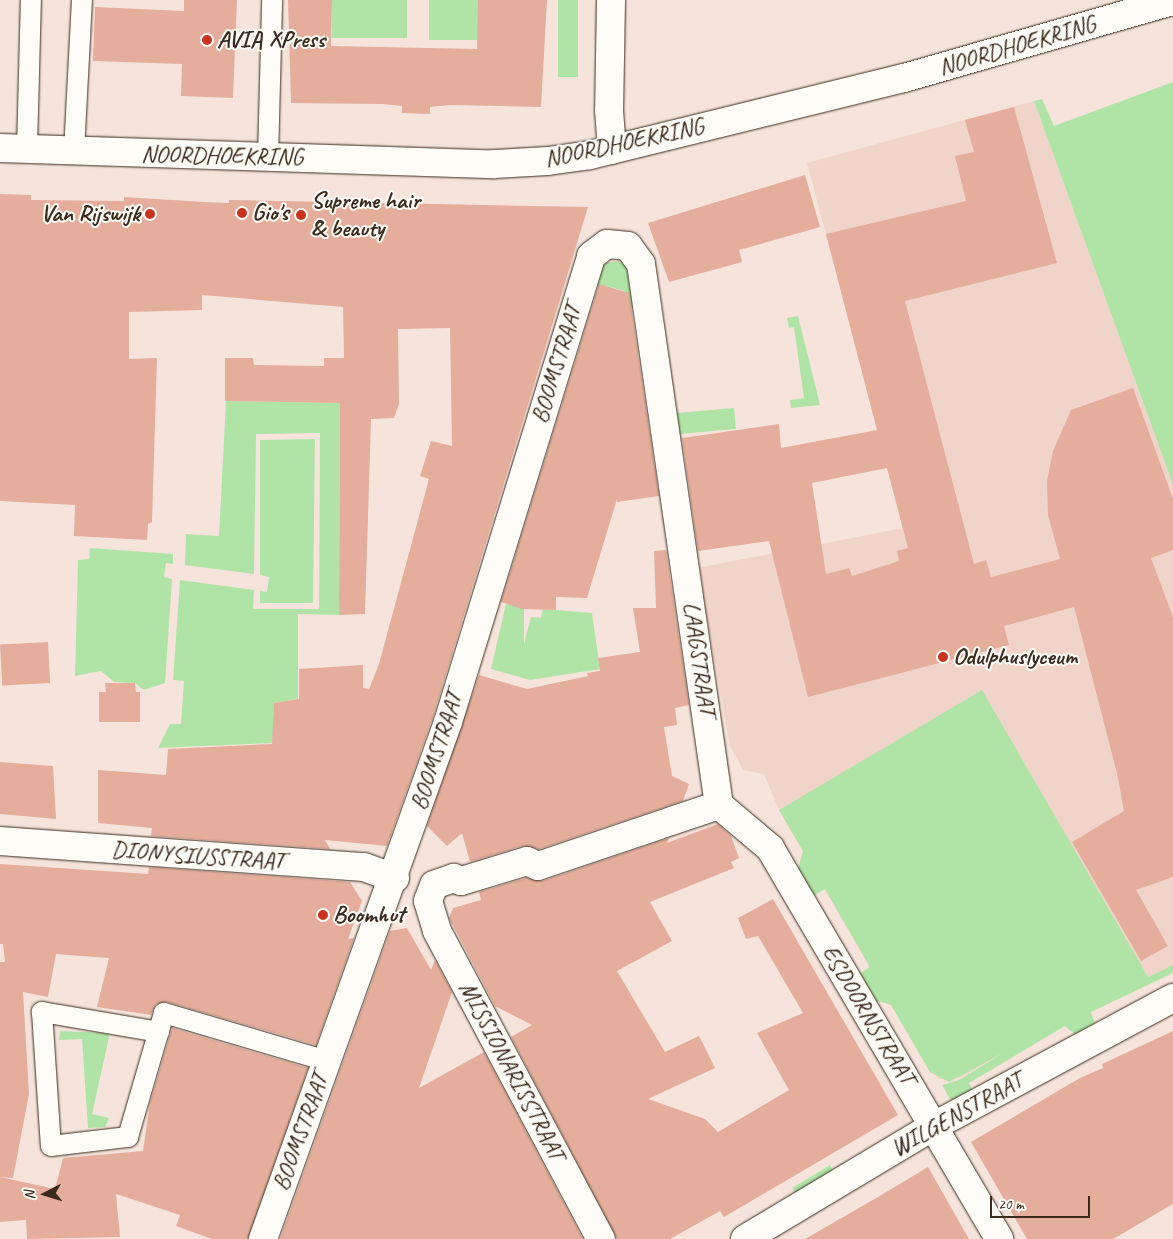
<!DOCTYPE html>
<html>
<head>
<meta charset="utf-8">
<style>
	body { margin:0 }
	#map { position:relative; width:1173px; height:1239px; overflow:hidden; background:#f6e4dc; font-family:Caveat,sans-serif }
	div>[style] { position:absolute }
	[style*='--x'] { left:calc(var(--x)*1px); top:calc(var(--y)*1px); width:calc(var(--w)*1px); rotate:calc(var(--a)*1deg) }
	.built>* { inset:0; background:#f1d4c9 }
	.green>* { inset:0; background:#b0e4a6; transform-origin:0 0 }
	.building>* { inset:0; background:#e4ad9c; transform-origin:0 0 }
	.roads { filter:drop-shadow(0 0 1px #3b2a1e) drop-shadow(0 0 1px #3b2a1e) }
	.lane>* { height:20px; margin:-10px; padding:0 10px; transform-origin:10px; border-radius:10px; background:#fdfcf7 }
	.street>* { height:28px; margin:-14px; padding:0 14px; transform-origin:14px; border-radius:14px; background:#fdfcf7 }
	.secondary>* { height:28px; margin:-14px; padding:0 14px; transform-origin:14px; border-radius:14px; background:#fdfcf7 }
	.dots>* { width:14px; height:14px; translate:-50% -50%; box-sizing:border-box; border:2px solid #fdfcf7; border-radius:50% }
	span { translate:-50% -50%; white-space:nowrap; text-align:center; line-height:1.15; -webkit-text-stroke:4px #fdfcf7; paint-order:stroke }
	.poi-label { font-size:24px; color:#3b2a1e; font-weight:700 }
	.left { translate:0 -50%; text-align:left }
	.right { translate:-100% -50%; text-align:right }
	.street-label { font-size:24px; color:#3b2a1e }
	.north { position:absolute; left:20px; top:1169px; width:50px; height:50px; -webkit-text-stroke:4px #fdfcf7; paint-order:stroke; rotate:265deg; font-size:14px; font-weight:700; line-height:20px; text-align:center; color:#3b2a1e }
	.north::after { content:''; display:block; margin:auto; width:18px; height:22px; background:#3b2a1e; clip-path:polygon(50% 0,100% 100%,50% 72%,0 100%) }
	.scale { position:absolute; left:990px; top:1196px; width:100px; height:22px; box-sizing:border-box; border:2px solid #3b2a1e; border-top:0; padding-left:6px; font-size:15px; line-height:18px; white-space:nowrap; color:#3b2a1e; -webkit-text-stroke:4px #fdfcf7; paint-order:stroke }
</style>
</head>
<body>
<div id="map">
	<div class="built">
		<i style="clip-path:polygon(1034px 101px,1173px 485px,1173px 965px,1069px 1014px,960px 1078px,940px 1079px,930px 1072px,779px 810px,764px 774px,743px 770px,730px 746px,697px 568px,903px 528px,807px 163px)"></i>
	</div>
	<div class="green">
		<i style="left:332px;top:0;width:75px;height:38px"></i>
		<i style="left:429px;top:0;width:49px;height:40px"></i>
		<i style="left:558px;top:0;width:20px;height:77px"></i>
		<i style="clip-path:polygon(1173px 82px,1173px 485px,1034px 101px,1042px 99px,1054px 126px)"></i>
		<i style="clip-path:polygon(618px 261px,628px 267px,636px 309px,621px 304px,624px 291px,607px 286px,603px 299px,595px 277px,603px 264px)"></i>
		<i style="clip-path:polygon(798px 316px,820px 405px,791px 408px,790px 400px,804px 398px,794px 327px,789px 328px,787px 318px)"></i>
		<i style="clip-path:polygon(226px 401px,340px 403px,339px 615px,298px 614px,298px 699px,274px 703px,273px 743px,158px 748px,170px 724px,181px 724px,184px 681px,173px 680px,180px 580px,254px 590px,253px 609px,319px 609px,320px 433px,256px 434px,254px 574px,185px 565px,186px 534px,219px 536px)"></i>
		<i style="left:734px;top:408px;width:21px;height:60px;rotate:85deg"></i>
		<i style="clip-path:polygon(315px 439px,313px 603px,260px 603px,260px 591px,267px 592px,269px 577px,260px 575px,260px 440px)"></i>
		<i style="clip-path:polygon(90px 548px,173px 554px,173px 564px,166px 563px,164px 577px,172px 579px,165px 683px,144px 690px,135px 683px,114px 682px,101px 671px,75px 676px,78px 560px,89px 559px)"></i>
		<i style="clip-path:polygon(506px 604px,524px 607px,524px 644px,531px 617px,541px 618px,543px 609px,592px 613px,600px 669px,530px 680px,491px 669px)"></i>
		<i style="clip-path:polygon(982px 690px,1148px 977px,1173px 965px,1173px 973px,1091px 1012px,1095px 1024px,1076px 1035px,1065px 1026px,969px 1083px,973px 1092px,954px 1106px,942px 1085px,959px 1080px,1003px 1053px,949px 1082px,930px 1072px,891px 1005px,878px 1001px,873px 1023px,859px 974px,870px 967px,825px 889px,813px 896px,795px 879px,803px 851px,779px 810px)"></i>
		<i style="clip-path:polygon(60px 1031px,110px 1033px,92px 1114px,109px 1118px,105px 1127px,88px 1128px,82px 1039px,59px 1040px)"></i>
		<i style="left:830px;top:1165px;width:12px;height:44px;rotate:59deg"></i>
	</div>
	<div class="building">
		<i style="clip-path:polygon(184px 0,237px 0,233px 98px,181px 96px,182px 64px,93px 61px,95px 7px,184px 11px)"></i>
		<i style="clip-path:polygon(288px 0,332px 0,331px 46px,477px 49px,478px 0,547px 0,541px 107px,450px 105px,430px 107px,430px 114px,402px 113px,402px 106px,382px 104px,291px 103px)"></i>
		<i style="clip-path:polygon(evenodd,1014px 107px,1057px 263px,905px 301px,974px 564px,986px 560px,991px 577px,1060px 559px,1048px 515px,1047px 481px,1053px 451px,1071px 410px,1133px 388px,1173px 499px,1173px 550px,1151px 558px,1173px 617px,1173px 877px,1136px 890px,1168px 946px,1141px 961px,1072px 842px,1124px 811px,1117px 773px,1074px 607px,1004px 626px,1009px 645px,808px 697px,769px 541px,698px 551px,682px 438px,779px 424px,781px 448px,877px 430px,826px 234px,966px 201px,955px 156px,974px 152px,965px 120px,1014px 107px,887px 468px,908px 548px,897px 551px,899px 561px,852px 576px,849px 568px,826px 574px,812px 483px,887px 468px)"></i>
		<i style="clip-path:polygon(805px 175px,820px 227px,739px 250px,742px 262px,669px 282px,648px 223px)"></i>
		<i style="clip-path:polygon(0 194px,31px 195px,31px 200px,124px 201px,124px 197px,204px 202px,229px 203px,229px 200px,588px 207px,433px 717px,387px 846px,325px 840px,330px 849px,151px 836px,152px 828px,98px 823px,98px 770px,166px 775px,168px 749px,272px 744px,274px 703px,299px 699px,299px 669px,363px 665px,363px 688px,369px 689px,379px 664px,429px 479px,420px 476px,431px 441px,452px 446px,450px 328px,398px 329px,399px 404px,394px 418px,371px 419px,365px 614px,339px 615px,340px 403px,225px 401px,225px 358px,253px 358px,254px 365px,324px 366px,324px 358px,344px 358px,343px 307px,202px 295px,202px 310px,129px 312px,129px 359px,157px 358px,152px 522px,148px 524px,147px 540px,74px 536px,75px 505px,0 501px)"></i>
		<i style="clip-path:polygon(599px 284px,629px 293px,659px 496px,617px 502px,617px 499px,587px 598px,556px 597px,556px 610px,522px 609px,501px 602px)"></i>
		<i style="clip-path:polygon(666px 550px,689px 705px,675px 708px,677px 725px,664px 727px,672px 776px,689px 784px,683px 801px,539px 849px,522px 846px,470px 862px,462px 833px,447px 846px,427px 826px,479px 675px,527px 689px,588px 676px,587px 673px,600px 671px,598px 658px,640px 652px,633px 608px,656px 608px,654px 551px)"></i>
		<i style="left:48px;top:642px;width:41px;height:48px;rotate:87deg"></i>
		<i style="clip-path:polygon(105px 683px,135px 683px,136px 692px,140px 692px,140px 722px,99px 722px,99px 692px,106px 692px)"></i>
		<i style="clip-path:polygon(0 762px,53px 766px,56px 819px,0 814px)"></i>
		<i style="clip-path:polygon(718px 824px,731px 836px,739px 858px,731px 862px,734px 868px,650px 902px,672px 941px,617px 971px,665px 1052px,699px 1036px,715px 1068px,648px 1099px,705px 1119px,718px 1132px,789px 1090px,757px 1033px,803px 1013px,758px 936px,746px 939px,738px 918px,773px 899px,898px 1115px,724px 1217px,720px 1211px,670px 1239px,617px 1239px,511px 1037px,532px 1025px,495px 1006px,449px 918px,453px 908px,481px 900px,479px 892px,526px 878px,543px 881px,669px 838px,667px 843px)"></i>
		<i style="clip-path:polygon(0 864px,148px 874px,149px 867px,350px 882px,362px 901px,348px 939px,354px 938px,316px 1045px,167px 1002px,156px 1004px,151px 1015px,97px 1007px,109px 958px,56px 954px,48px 997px,23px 992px,29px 1094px,13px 1178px,0 1177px,0 962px,5px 962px,3px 944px,0 944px)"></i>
		<i style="clip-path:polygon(407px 928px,431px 970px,435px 960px,452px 992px,419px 1088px,484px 1052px,583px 1239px,280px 1239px,390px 931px)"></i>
		<i style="clip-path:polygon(172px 1028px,308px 1068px,248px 1239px,212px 1239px,176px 1226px,180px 1215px,116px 1194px,120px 1237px,27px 1239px,26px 1220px,0 1222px,0 1177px,55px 1189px,63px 1158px,143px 1151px,150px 1103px)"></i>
		<i style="clip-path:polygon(1173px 1031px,1173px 1204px,1113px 1239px,1027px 1239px,971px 1142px,1080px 1078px,1103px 1068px,1102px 1064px)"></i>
		<i style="clip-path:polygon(928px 1167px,969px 1239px,805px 1239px,878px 1197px)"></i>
	</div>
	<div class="roads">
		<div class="lane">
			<i style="--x:27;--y:149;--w:149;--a:-88.5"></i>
			<i style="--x:74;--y:152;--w:152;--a:-87"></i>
			<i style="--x:268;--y:158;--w:158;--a:-88.5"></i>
			<i style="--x:159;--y:1032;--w:119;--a:-170.3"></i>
			<i style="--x:42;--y:1012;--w:134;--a:86.2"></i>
			<i style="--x:51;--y:1146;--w:78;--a:-6.7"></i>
			<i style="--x:128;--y:1137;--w:129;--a:-73.8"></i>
			<i style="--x:164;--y:1013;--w:170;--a:16.4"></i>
		</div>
		<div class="street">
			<i style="--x:611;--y:0;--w:110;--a:91"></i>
			<i style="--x:609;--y:110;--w:40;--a:85.7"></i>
			<i style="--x:719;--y:805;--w:67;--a:40.1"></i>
			<i style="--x:770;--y:848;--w:453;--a:59.6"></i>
			<i style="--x:0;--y:841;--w:365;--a:4.1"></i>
			<i style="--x:364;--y:867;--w:33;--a:20"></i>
			<i style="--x:428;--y:901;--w:31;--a:73"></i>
			<i style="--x:437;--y:931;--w:349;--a:62"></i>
			<i style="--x:263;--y:1239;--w:549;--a:-70.31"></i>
			<i style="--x:448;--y:722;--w:487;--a:-72.9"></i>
			<i style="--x:591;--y:256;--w:20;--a:-37"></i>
			<i style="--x:607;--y:244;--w:21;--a:5"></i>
			<i style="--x:628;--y:246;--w:22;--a:54"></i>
			<i style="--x:641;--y:264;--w:547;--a:81.8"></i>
			<i style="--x:719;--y:805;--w:191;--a:161.4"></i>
			<i style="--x:538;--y:866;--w:12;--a:-156"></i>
			<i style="--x:527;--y:861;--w:69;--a:163.1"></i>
			<i style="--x:461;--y:881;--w:8;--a:-157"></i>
			<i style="--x:454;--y:878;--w:21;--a:161"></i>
			<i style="--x:434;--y:885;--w:17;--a:111"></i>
			<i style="--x:745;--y:1239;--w:220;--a:-30.9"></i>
			<i style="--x:934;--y:1126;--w:271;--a:-28.2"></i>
		</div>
		<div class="secondary">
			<i style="--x:0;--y:148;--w:494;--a:1.9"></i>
			<i style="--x:494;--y:164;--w:54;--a:-3.2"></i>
			<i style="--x:548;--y:161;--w:42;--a:-8.1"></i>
			<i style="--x:590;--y:155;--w:323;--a:-13.8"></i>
			<i style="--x:904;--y:78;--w:280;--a:-16"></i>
		</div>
	</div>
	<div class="dots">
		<i style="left:207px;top:40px;background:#c8321e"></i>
		<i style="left:242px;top:213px;background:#c8321e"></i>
		<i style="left:150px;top:214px;background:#c8321e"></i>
		<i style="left:301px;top:215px;background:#c8321e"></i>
		<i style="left:943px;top:657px;background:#c8321e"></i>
		<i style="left:323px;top:915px;background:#c8321e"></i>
	</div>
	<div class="poi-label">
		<span class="left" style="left:217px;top:40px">AVIA XPress</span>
		<span class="left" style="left:311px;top:215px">Supreme hair<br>&amp; beauty</span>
		<span class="left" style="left:252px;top:213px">Gio's</span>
		<span class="right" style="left:140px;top:214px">Van Rijswijk</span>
		<span class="left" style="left:953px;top:657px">Odulphuslyceum</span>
		<span class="left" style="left:333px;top:915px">Boomhut</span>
	</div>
	<div class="street-label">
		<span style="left:1017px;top:46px;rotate:-16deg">NOORDHOEKRING</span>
		<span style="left:624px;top:143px;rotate:-12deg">NOORDHOEKRING</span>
		<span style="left:222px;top:156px;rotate:1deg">NOORDHOEKRING</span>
		<span style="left:557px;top:364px;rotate:-73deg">BOOMSTRAAT</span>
		<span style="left:699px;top:659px;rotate:82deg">LAAGSTRAAT</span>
		<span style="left:437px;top:751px;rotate:-72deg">BOOMSTRAAT</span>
		<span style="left:198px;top:856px;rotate:4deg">DIONYSIUSSTRAAT</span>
		<span style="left:868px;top:1015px;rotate:59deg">ESDOORNSTRAAT</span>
		<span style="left:512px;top:1071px;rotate:62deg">MISSIONARISSTRAAT</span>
		<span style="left:957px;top:1115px;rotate:-29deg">WILGENSTRAAT</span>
		<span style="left:301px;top:1132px;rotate:-70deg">BOOMSTRAAT</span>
	</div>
	<div class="north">N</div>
	<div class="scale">20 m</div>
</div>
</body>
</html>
